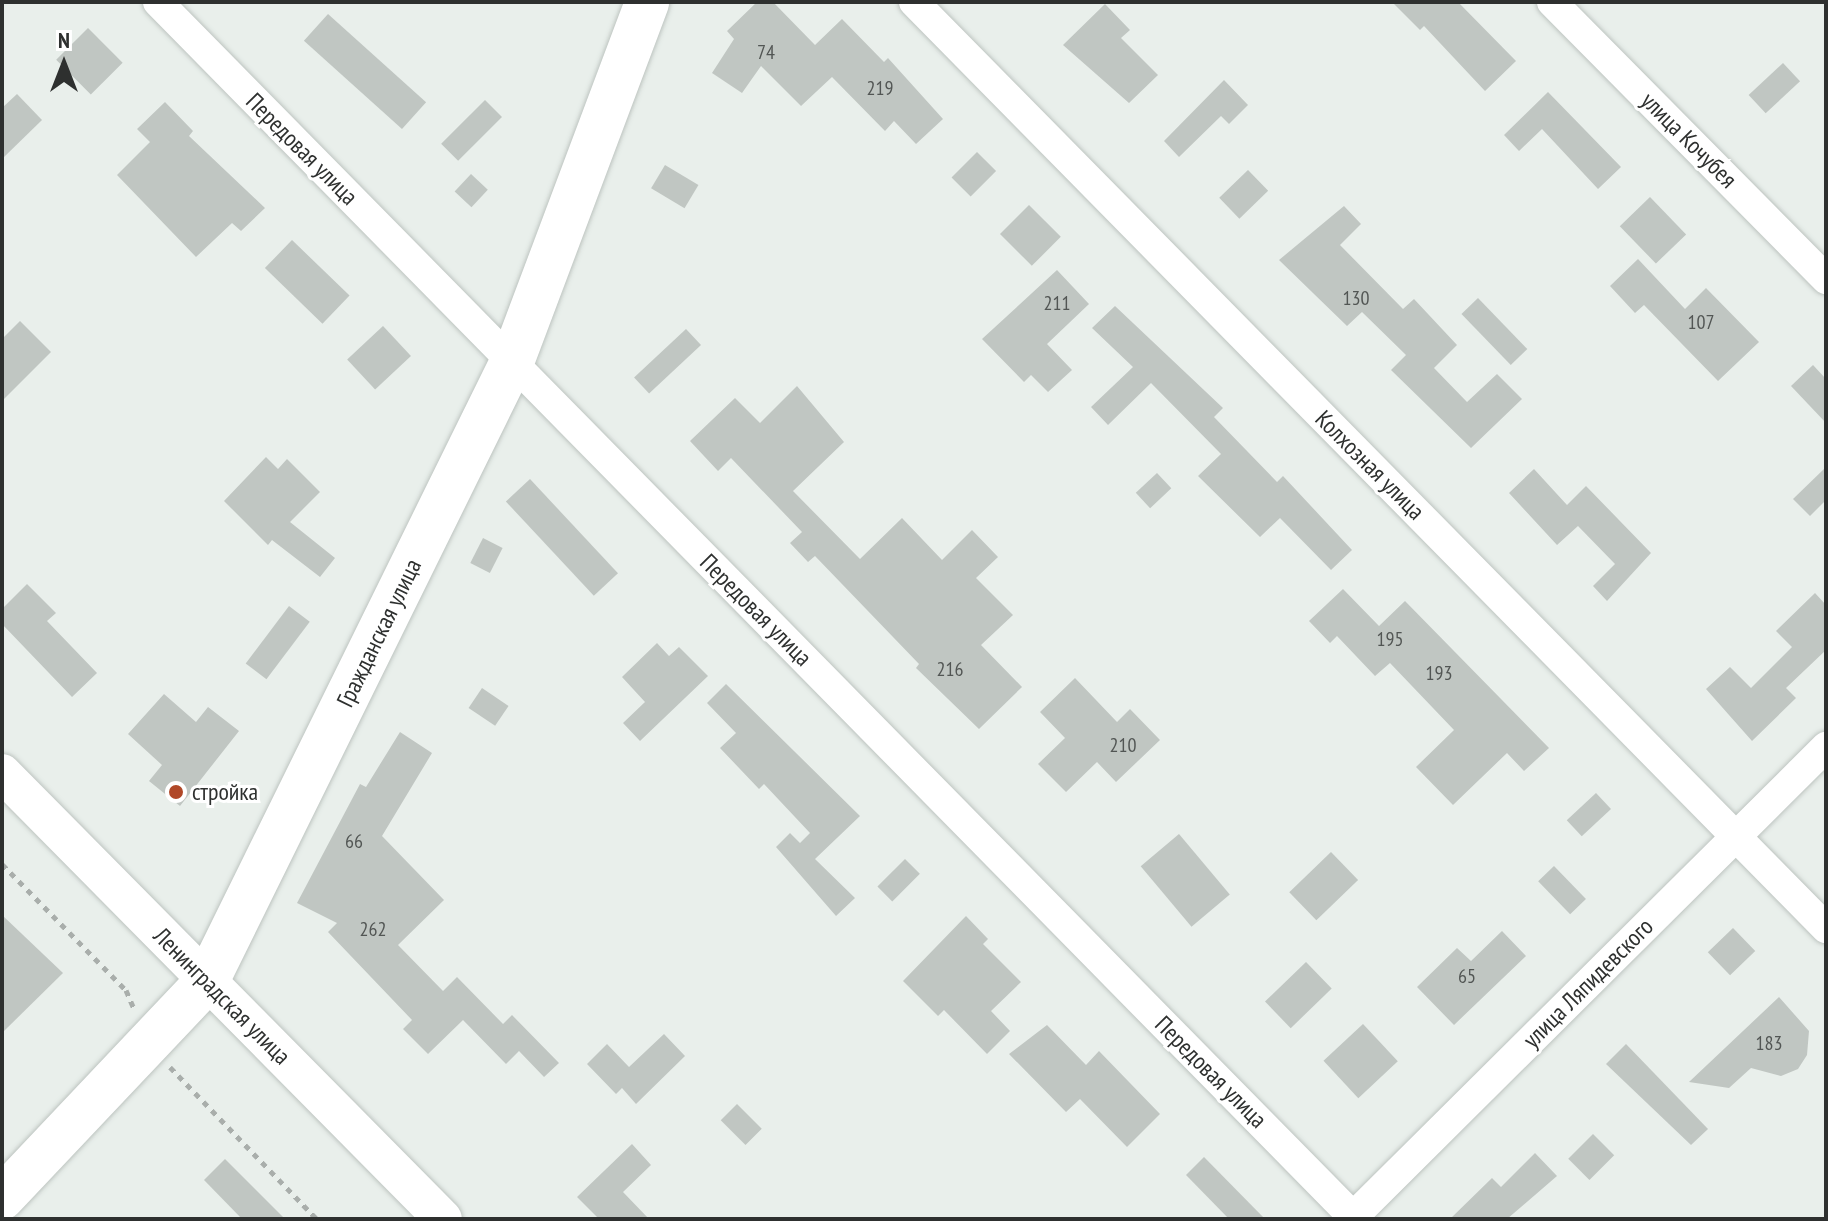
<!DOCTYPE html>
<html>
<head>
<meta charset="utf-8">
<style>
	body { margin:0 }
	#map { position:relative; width:1828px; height:1221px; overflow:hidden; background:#e9efeb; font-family:"PT Sans Narrow",sans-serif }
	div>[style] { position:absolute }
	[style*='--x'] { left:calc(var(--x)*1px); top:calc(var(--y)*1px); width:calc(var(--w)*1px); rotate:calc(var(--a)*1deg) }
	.building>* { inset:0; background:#c0c6c2; transform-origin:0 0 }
	.path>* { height:5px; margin-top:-2.5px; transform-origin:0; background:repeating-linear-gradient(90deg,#a9aeab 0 6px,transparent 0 12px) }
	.roads { filter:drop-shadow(0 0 2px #bdc4c0) drop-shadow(0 0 2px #bdc4c0) }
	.minor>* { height:30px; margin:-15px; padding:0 15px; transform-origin:15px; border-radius:15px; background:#fff }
	.tertiary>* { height:38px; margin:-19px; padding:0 19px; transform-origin:19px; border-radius:19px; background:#fff }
	.secondary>* { height:44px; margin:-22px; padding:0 22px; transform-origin:22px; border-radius:22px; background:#fff }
	.dots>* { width:22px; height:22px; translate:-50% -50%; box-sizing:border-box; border:4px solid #fff; border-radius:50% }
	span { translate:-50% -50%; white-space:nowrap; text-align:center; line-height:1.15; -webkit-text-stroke:6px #fff; paint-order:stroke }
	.number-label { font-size:20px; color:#525654 }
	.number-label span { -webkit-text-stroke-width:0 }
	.street-label { font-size:24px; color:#2e302f }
	.poi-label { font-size:24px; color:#2e302f }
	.left { translate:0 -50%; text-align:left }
	.frame { position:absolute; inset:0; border:4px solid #2e302f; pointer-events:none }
	.north { position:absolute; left:24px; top:24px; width:80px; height:80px; -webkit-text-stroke:6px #fff; paint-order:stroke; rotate:0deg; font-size:22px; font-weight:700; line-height:32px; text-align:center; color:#2e302f }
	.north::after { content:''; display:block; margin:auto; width:28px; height:36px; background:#2e302f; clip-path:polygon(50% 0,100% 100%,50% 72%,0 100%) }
</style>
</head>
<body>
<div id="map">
	<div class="building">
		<i style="clip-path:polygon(757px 2px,773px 2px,815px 45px,842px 19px,884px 62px,888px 58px,943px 119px,916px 144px,894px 121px,885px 131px,832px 77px,801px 106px,761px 66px,742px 93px,712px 73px,734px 39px,727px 31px)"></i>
		<i style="clip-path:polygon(1392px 2px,1458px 2px,1516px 61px,1485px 91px,1424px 26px,1420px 30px)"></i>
		<i style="clip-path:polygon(1105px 4px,1130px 30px,1121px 38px,1158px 75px,1129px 103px,1063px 45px)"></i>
		<i style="left:328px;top:14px;width:132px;height:36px;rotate:42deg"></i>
		<i style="left:88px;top:28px;width:49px;height:45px;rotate:45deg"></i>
		<i style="left:1783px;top:63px;width:25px;height:47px;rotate:47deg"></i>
		<i style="clip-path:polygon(1224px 80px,1248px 105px,1229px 124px,1221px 116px,1179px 157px,1164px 141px)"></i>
		<i style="clip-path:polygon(1548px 92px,1621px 167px,1598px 189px,1542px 129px,1519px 151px,1504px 135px)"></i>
		<i style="clip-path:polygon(17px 94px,42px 120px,2px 159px,2px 108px)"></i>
		<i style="left:485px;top:100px;width:24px;height:62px;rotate:45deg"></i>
		<i style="clip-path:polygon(165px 102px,193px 131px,189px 136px,265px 208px,241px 231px,232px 223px,196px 257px,117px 175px,150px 142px,137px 129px)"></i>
		<i style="left:977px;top:152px;width:27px;height:36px;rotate:45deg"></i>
		<i style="left:665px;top:165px;width:39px;height:27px;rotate:31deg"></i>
		<i style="left:1248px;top:170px;width:29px;height:40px;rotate:46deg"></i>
		<i style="left:471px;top:174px;width:23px;height:24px;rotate:43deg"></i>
		<i style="left:1650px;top:197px;width:52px;height:42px;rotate:46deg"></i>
		<i style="left:1029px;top:205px;width:45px;height:41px;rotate:45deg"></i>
		<i style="clip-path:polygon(1344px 206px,1361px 224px,1340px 245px,1403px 309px,1414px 299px,1457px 345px,1434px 368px,1467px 402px,1497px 374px,1522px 399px,1471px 448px,1391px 370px,1406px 355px,1362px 312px,1347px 326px,1279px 260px)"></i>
		<i style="left:292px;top:240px;width:80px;height:39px;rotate:44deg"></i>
		<i style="clip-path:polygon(1638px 259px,1685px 309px,1706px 288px,1759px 342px,1718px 381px,1644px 305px,1635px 313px,1610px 286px)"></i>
		<i style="clip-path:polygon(1057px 270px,1089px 304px,1047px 344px,1072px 370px,1048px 392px,1031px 375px,1024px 382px,982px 339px)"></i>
		<i style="left:1478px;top:298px;width:71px;height:23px;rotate:46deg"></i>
		<i style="clip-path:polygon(1115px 306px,1223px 408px,1214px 417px,1277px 482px,1283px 476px,1352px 550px,1331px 570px,1280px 518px,1260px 537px,1198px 476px,1221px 454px,1151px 383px,1108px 425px,1091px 407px,1133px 367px,1092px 328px)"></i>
		<i style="clip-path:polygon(20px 321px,51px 352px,2px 401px,2px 339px)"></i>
		<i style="left:383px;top:326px;width:41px;height:49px;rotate:47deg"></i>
		<i style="left:686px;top:329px;width:22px;height:71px;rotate:47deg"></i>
		<i style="clip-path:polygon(1813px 365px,1826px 379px,1826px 423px,1791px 386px)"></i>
		<i style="clip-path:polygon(797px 386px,844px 442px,793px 491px,860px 559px,902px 518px,942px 560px,972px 530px,998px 557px,976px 578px,1013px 615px,981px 645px,1022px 687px,979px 729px,916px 668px,919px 664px,815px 556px,808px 562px,790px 543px,802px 532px,731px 458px,718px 471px,690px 441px,735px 398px,760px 423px)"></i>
		<i style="clip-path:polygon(266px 457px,278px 469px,287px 459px,320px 492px,290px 522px,335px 558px,320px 577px,272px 540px,268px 545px,224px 501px)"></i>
		<i style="clip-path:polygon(1826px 467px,1826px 500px,1810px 516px,1793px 499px)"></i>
		<i style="clip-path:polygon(1534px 469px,1567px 505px,1586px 486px,1651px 553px,1607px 601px,1593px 586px,1615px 564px,1578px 526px,1557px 545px,1509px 493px)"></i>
		<i style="left:1157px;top:473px;width:21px;height:29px;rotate:47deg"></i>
		<i style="left:530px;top:479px;width:129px;height:33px;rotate:47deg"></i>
		<i style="left:483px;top:538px;width:22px;height:28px;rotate:27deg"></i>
		<i style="clip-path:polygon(27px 584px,56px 613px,47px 621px,97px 673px,72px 697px,2px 624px,2px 609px)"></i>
		<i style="clip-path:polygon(1343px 589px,1379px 626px,1405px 601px,1549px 748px,1524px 771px,1507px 753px,1453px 805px,1416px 767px,1454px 730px,1390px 663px,1375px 676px,1337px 636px,1330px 643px,1309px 621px)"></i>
		<i style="clip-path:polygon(1815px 593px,1826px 605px,1826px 650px,1786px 688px,1796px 698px,1752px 741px,1706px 689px,1730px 667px,1751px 688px,1792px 647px,1776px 631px)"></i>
		<i style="left:289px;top:606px;width:26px;height:72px;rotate:37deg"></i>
		<i style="clip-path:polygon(657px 643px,669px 656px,679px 647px,708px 676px,640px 741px,623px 723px,645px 702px,622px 677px)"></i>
		<i style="clip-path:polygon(1075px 678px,1117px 722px,1130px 709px,1160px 740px,1116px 782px,1097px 762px,1066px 792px,1038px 764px,1065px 738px,1040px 712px)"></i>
		<i style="clip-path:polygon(726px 684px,860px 816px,815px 859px,855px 898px,836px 916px,776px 847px,790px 833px,800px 843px,810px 833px,764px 784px,759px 789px,720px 748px,736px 733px,707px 703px)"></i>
		<i style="left:482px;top:688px;width:32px;height:24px;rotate:34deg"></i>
		<i style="clip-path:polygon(164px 694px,196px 722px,208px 707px,239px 731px,180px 806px,149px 781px,162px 765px,128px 734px)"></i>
		<i style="clip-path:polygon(400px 732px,432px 753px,382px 836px,444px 900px,398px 945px,443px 991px,457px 977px,503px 1024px,512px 1015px,559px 1063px,544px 1077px,519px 1051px,506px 1064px,463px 1020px,428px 1054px,403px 1029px,412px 1020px,328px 932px,337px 923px,297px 903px,360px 784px,366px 787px)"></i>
		<i style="left:1596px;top:793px;width:22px;height:40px;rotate:47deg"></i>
		<i style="left:1179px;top:834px;width:79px;height:50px;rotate:50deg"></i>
		<i style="left:1331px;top:852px;width:39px;height:58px;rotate:46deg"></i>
		<i style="left:905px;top:859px;width:21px;height:39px;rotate:45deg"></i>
		<i style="left:1554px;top:866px;width:46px;height:22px;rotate:46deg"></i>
		<i style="clip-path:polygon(2px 915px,63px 973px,2px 1033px)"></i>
		<i style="clip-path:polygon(966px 916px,988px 939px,983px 944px,1021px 982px,991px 1011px,1010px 1031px,987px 1054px,944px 1010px,938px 1016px,903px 981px)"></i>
		<i style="left:1733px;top:928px;width:32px;height:35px;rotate:46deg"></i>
		<i style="clip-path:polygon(1502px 931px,1526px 956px,1454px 1025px,1417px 987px,1457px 948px,1471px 961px)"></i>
		<i style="left:1306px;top:962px;width:37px;height:57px;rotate:46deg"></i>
		<i style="clip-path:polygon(1779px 997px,1809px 1031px,1807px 1055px,1798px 1069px,1781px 1076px,1751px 1068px,1729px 1088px,1689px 1082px)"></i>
		<i style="left:1363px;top:1024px;width:51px;height:54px;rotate:47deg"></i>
		<i style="clip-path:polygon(1047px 1025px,1086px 1065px,1099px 1051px,1160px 1114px,1127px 1147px,1080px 1099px,1066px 1112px,1009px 1054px)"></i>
		<i style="clip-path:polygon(664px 1034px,685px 1056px,636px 1104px,622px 1088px,616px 1094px,587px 1064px,607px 1044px,629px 1067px)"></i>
		<i style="clip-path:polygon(1626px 1044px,1708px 1129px,1691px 1145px,1606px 1064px)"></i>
		<i style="left:737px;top:1104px;width:35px;height:23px;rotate:45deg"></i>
		<i style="left:1593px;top:1134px;width:30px;height:35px;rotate:45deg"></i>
		<i style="clip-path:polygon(632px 1144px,651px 1165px,623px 1192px,649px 1219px,599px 1219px,577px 1197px)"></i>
		<i style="clip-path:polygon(1535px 1153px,1557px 1176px,1507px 1219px,1450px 1219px,1492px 1178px,1501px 1187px)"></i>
		<i style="clip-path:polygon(1204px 1157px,1265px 1219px,1229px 1219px,1186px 1175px)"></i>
		<i style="clip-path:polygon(225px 1159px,285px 1219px,242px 1219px,204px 1180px)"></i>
	</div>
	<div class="path">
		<i style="--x:2;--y:864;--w:177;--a:45.5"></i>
		<i style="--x:126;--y:990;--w:21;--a:67"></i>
		<i style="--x:170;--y:1067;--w:211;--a:46"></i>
	</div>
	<div class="roads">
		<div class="minor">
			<i style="--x:158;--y:2;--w:1707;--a:45.47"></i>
			<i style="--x:914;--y:2;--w:1300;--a:45.44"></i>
			<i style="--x:1552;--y:2;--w:390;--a:45.3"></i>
			<i style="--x:1351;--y:1219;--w:670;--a:-44.82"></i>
		</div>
		<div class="tertiary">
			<i style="--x:2;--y:773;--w:627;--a:45.32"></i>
		</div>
		<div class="secondary">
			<i style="--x:2;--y:1198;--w:299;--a:-46.6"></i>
			<i style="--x:207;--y:981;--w:690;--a:-63.77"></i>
			<i style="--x:512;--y:362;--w:384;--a:-69.4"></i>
		</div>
	</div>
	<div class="dots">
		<i style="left:176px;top:792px;background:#b04828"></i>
	</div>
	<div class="number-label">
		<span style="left:766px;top:52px">74</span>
		<span style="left:880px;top:88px">219</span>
		<span style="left:1356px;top:298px">130</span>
		<span style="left:1057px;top:303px">211</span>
		<span style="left:1701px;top:322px">107</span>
		<span style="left:1390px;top:639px">195</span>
		<span style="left:950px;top:669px">216</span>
		<span style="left:1439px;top:673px">193</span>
		<span style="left:1123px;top:745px">210</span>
		<span style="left:354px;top:841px">66</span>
		<span style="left:373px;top:929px">262</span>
		<span style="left:1467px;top:976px">65</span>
		<span style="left:1769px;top:1043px">183</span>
	</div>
	<div class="street-label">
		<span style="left:1689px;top:140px;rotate:45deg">улица Кочубея</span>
		<span style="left:302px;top:149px;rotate:45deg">Передовая улица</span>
		<span style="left:1370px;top:465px;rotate:45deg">Колхозная улица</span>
		<span style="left:756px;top:610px;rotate:45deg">Передовая улица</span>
		<span style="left:379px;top:633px;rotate:-64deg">Гражданская улица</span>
		<span style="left:1588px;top:983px;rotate:-45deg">улица Ляпидевского</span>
		<span style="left:222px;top:996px;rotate:45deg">Ленинградская улица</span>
		<span style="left:1211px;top:1072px;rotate:45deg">Передовая улица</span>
	</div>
	<div class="poi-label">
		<span class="left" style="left:192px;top:792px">стройка</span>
	</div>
	<div class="frame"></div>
	<div class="north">N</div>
</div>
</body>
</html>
